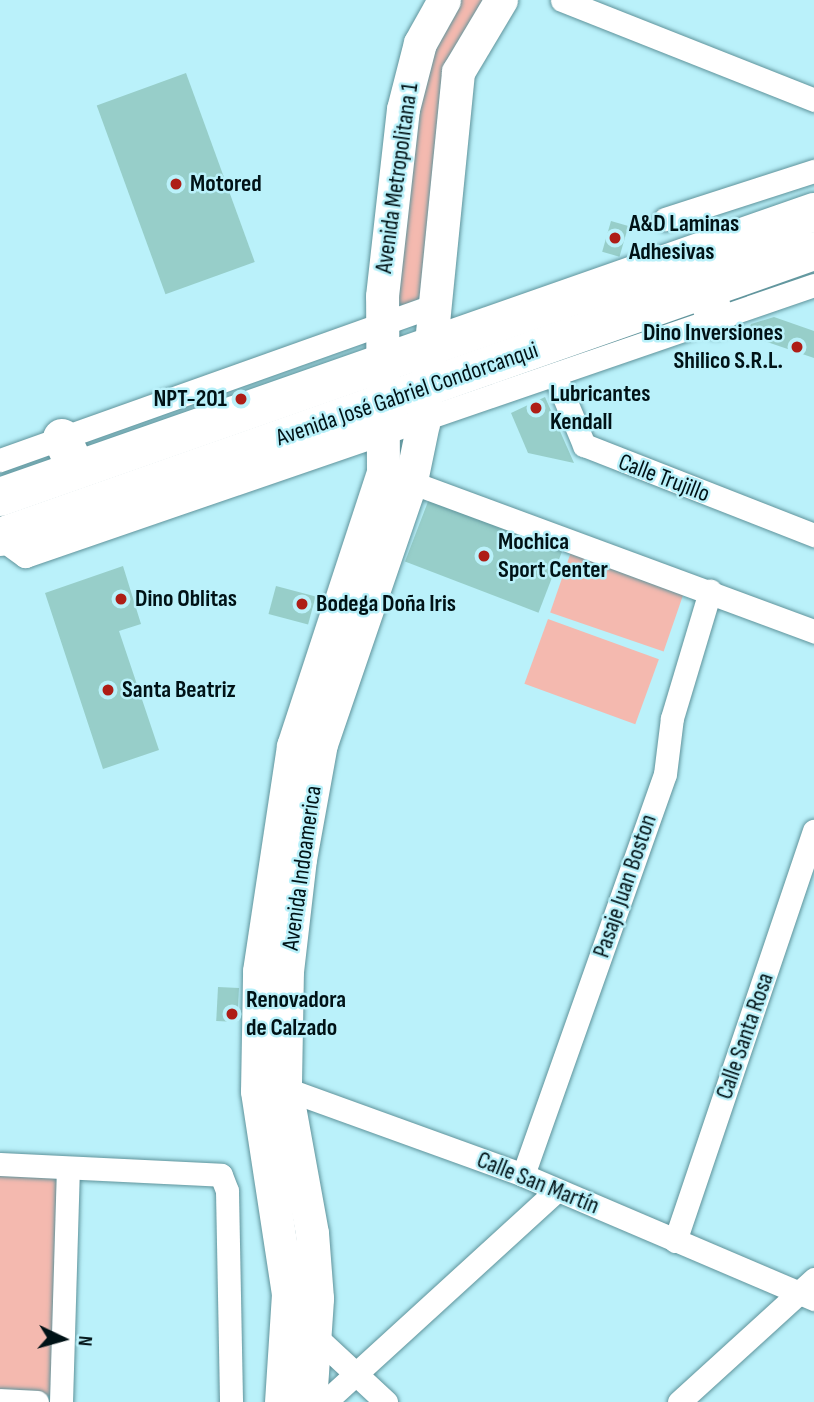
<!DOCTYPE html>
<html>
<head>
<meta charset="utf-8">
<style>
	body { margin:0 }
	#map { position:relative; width:814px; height:1402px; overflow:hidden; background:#baf1fa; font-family:"Sofia Sans Condensed",sans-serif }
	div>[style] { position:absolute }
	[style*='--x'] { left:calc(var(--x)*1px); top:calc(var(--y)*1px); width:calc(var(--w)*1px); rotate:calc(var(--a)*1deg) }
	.green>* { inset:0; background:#f4b9af; transform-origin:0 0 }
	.building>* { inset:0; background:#97cec9; transform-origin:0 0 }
	.roads { filter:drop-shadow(0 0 2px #5f939b) drop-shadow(0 0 2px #5f939b) }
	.minor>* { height:23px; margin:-11.5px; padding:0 11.5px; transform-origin:11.5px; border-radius:11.5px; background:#fff }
	.secondary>* { height:33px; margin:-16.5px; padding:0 16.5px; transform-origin:16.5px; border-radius:16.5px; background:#fff }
	.trunk>* { height:38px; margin:-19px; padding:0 19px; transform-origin:19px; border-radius:19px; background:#fff }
	.dots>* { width:19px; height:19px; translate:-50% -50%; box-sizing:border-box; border:4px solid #baf1fa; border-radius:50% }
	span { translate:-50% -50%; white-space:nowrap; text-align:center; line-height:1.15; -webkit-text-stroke:5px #baf1fa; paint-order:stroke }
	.street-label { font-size:24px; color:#001216 }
	.poi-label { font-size:24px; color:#001216; font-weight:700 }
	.left { translate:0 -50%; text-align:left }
	.right { translate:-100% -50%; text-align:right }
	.north { position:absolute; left:28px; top:1304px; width:70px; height:70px; -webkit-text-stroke:5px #baf1fa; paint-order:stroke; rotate:95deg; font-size:19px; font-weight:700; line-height:28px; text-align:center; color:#001216 }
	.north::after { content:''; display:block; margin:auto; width:24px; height:32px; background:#001216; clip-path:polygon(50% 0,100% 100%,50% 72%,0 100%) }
</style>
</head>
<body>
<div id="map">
	<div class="green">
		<i style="clip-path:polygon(458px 0,490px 0,422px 298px,394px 308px,417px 107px,430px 48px)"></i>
		<i style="left:571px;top:552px;width:120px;height:64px;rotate:19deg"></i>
		<i style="left:548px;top:619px;width:118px;height:69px;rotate:20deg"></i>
		<i style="left:0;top:1167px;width:64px;height:228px;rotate:1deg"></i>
	</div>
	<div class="building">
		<i style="left:186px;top:73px;width:201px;height:95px;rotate:70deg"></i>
		<i style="left:611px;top:221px;width:18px;height:32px;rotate:16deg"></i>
		<i style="clip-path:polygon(774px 317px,814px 331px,814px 358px,747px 335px,751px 324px)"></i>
		<i style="clip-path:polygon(545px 397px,574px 463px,528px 453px,511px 413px)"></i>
		<i style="left:429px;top:499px;width:143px;height:67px;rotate:21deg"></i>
		<i style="clip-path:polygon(123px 566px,141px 624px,119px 631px,159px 750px,103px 769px,45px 593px)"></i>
		<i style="left:276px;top:586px;width:41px;height:29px;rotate:15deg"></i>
		<i style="left:218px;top:987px;width:21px;height:34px;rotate:3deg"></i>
	</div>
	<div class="roads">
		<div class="minor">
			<i style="--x:562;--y:0;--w:271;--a:21.6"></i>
			<i style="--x:665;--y:219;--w:157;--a:-17.9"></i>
			<i style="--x:556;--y:378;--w:73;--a:67.3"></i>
			<i style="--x:584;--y:445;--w:247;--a:21.4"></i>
			<i style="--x:0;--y:460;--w:459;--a:-19.6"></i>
			<i style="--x:397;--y:477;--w:445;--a:20.3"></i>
			<i style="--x:0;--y:538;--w:31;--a:36"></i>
			<i style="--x:25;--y:556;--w:834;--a:-18.96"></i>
			<i style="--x:275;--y:1085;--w:264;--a:19.9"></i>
			<i style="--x:523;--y:1175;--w:316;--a:23.1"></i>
			<i style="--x:0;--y:1164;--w:221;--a:2.8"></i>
			<i style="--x:221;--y:1175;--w:17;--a:69"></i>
			<i style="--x:227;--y:1191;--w:211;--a:88.9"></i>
			<i style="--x:523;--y:1175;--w:425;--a:-70.5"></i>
			<i style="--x:665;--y:774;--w:56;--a:-82.9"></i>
			<i style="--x:672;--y:718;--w:133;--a:-73.3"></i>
			<i style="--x:675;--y:1241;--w:433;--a:-71.3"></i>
			<i style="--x:315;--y:1336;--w:97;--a:42.9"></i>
			<i style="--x:0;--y:1400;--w:37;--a:3"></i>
			<i style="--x:61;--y:1402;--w:233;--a:-88.3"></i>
			<i style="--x:325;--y:1402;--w:314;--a:-42.4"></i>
			<i style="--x:679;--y:1402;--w:183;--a:-42.3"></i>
		</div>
		<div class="secondary">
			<i style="--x:281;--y:1402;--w:108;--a:-86.3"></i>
			<i style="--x:288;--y:1294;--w:205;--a:-98.7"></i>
			<i style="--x:257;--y:1091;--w:120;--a:-89"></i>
			<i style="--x:259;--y:971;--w:228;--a:-81.4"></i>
			<i style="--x:293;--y:746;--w:288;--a:-71.8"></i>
			<i style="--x:383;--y:472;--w:176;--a:-90.3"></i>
			<i style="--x:382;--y:296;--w:188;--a:-83.6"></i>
			<i style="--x:403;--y:109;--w:68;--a:-75.6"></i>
			<i style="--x:420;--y:43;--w:49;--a:-60.8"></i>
			<i style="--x:310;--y:1402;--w:104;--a:-86.1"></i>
			<i style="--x:317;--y:1298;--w:65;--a:-94.4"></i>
			<i style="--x:312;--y:1233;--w:151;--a:-100.3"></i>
			<i style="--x:285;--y:1084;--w:113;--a:-89"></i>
			<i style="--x:287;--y:971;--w:113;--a:-83.4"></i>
			<i style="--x:300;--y:859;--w:117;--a:-79.7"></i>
			<i style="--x:321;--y:744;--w:278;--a:-71.1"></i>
			<i style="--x:411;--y:481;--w:59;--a:-78.3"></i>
			<i style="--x:423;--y:423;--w:353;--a:-84.3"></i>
			<i style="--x:458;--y:72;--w:84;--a:-59.2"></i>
		</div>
		<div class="trunk">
			<i style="--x:705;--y:289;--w:33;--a:70"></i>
			<i style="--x:62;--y:438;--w:35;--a:65"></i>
			<i style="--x:0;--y:497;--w:862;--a:-19.3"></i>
			<i style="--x:0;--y:537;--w:863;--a:-19.36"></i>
		</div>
	</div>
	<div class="dots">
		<i style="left:176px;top:184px;background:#ae1e17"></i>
		<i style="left:615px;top:238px;background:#ae1e17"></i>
		<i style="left:797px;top:347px;background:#ae1e17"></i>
		<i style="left:241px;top:399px;background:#ae1e17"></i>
		<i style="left:536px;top:408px;background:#ae1e17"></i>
		<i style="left:484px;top:556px;background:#ae1e17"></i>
		<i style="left:121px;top:599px;background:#ae1e17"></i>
		<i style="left:302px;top:604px;background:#ae1e17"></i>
		<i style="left:108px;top:690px;background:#ae1e17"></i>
		<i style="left:232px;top:1014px;background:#ae1e17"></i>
	</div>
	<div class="street-label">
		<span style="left:397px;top:178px;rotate:-82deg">Avenida Metropolitana 1</span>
		<span style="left:407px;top:394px;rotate:-19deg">Avenida José Gabriel Condorcanqui</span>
		<span style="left:664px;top:478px;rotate:21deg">Calle Trujillo</span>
		<span style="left:302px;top:868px;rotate:-82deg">Avenida Indoamerica</span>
		<span style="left:625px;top:886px;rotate:-71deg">Pasaje Juan Boston</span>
		<span style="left:745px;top:1036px;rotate:-71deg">Calle Santa Rosa</span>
		<span style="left:538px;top:1183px;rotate:22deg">Calle San Martín</span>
	</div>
	<div class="poi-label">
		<span class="left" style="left:190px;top:184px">Motored</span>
		<span class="left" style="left:629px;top:238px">A&amp;D Laminas<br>Adhesivas</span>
		<span class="right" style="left:783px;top:347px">Dino Inversiones<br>Shilico S.R.L.</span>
		<span class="left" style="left:550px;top:408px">Lubricantes<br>Kendall</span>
		<span class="right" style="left:227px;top:399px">NPT-201</span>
		<span class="left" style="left:498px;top:556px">Mochica<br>Sport Center</span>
		<span class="left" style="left:135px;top:599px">Dino Oblitas</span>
		<span class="left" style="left:316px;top:604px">Bodega Doña Iris</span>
		<span class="left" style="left:122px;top:690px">Santa Beatriz</span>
		<span class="left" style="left:246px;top:1014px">Renovadora<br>de Calzado</span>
	</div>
	<div class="north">N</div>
</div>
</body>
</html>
